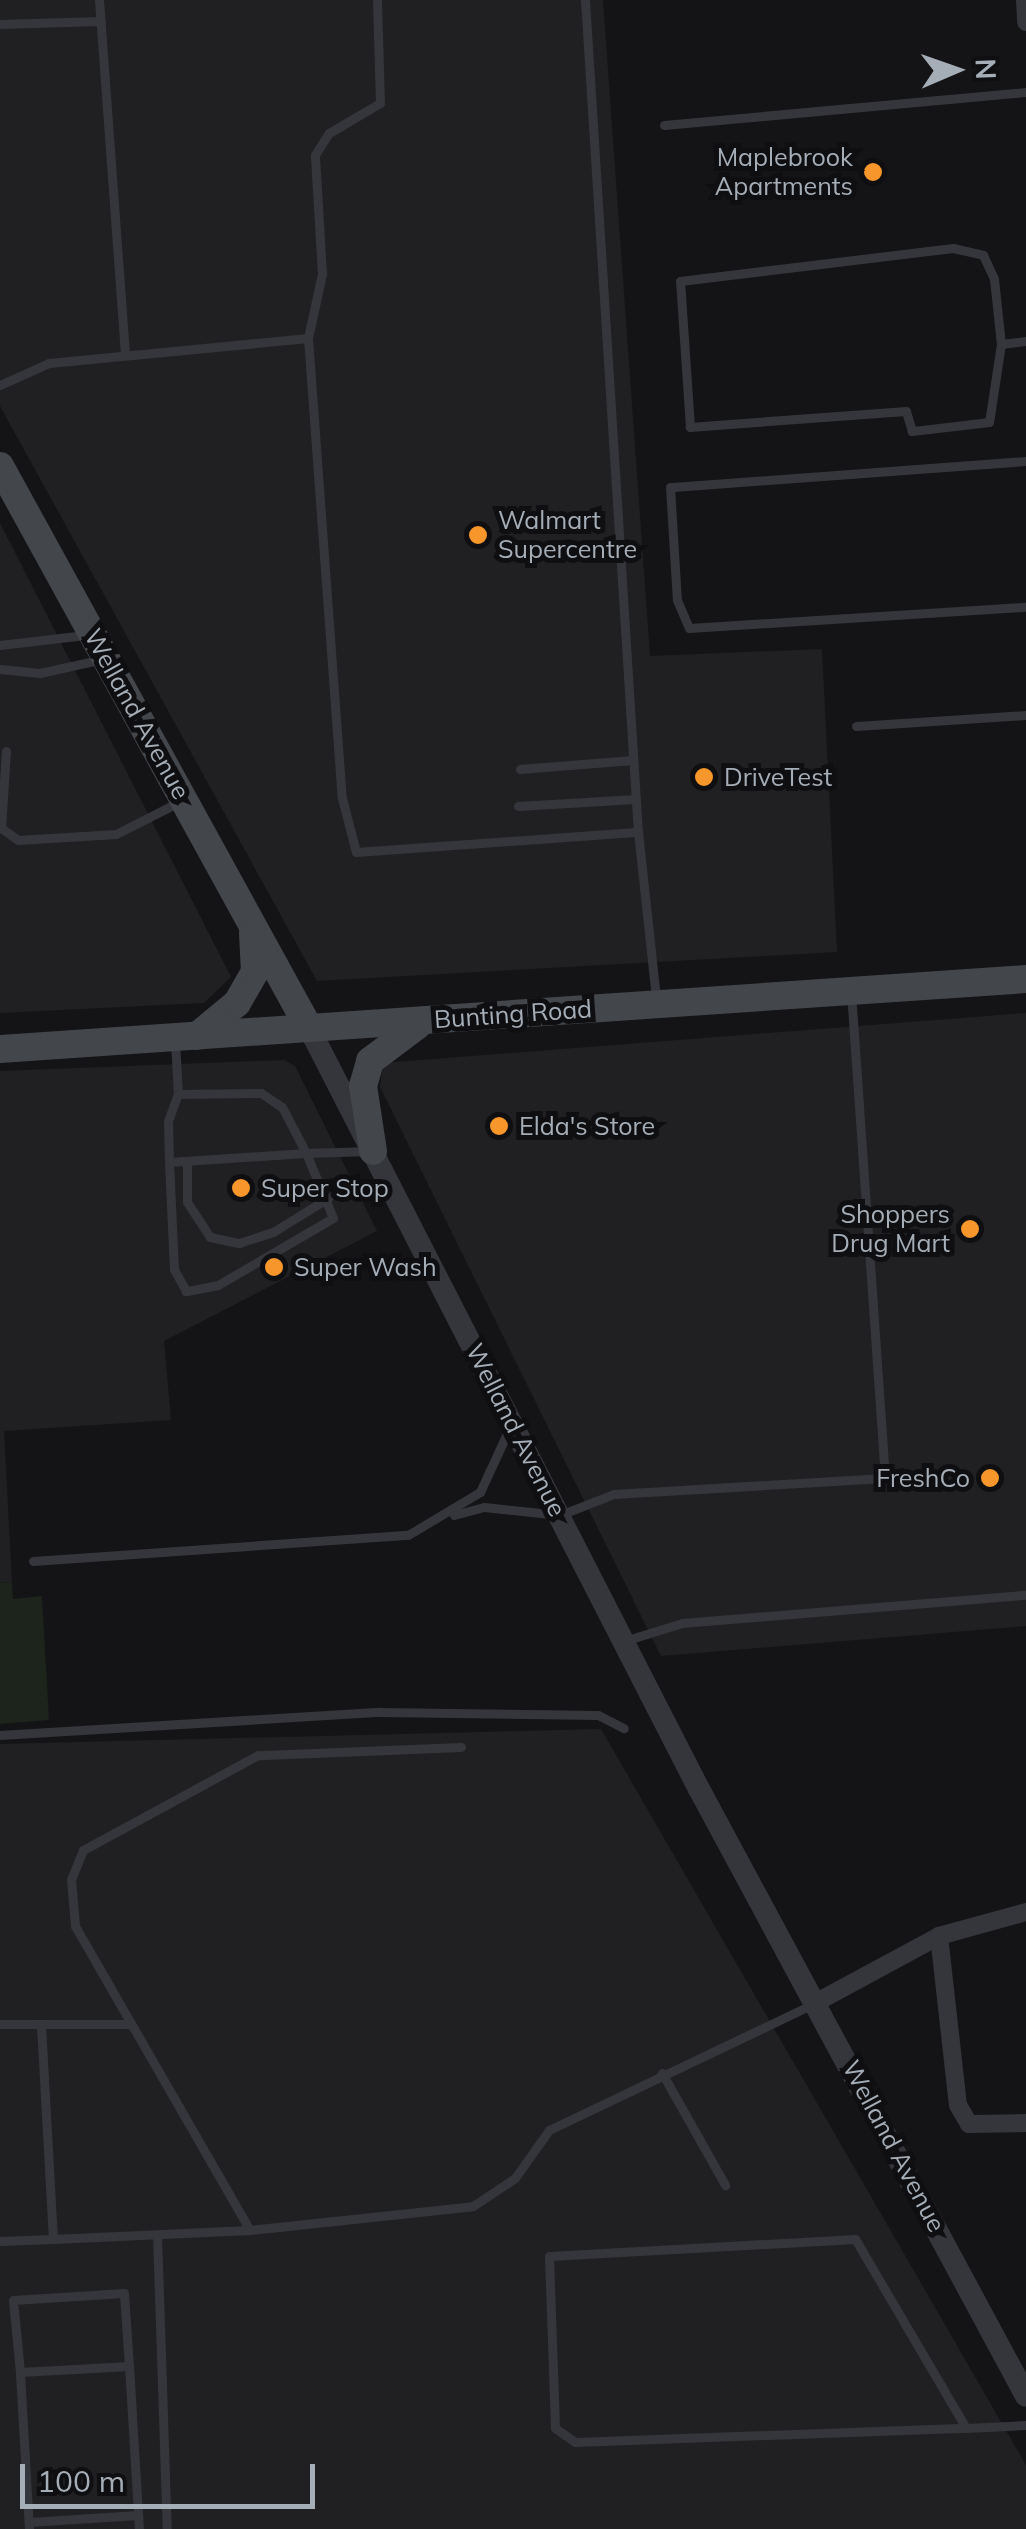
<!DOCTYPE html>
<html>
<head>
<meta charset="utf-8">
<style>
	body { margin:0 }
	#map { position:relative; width:1026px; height:2529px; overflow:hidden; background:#141416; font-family:Mulish,sans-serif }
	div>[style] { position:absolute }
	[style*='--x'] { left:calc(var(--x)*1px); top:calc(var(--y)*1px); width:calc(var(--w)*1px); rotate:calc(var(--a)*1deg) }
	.built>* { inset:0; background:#202023 }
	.green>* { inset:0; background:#1c241c }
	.service>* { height:9px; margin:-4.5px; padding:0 4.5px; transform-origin:4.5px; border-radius:4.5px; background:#35363b }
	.minor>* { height:18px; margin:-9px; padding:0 9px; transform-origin:9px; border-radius:9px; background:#35363b }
	.tertiary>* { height:22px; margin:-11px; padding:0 11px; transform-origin:11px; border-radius:11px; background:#35363b }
	.secondary>* { height:28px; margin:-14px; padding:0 14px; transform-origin:14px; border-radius:14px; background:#43464b }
	.dots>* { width:28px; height:28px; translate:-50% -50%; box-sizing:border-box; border:5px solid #0f0f11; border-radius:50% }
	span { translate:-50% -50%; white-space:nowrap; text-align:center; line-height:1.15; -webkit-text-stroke:10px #0f0f11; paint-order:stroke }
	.poi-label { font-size:25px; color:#a5adb6 }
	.right { translate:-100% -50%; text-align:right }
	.left { translate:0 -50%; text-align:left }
	.street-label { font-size:25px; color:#a5adb6 }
	.north { position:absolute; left:906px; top:20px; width:100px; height:100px; -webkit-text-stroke:8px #0f0f11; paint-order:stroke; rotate:88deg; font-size:28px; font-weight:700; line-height:40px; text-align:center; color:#a5adb6 }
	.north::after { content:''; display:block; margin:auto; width:35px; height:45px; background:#a5adb6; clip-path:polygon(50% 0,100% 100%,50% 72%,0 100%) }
	.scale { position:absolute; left:20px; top:2464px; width:295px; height:45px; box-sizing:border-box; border:5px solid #a5adb6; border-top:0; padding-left:12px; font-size:30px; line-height:35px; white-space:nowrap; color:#a5adb6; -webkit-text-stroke:8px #0f0f11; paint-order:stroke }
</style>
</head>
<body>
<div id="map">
	<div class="built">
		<i style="clip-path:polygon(0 0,603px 0,650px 656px,822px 649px,837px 952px,317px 981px,0 406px)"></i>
		<i style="clip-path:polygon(0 523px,231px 977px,204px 1003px,0 1013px)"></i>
		<i style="clip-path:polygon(1026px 1013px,1026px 1626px,661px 1656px,380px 1087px,383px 1063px)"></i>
		<i style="clip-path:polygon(284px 1060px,295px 1066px,377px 1231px,164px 1341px,171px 1420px,4px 1431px,12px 1582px,0 1583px,0 1071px)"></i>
		<i style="clip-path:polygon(601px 1729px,1026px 2465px,1026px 2529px,0 2529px,0 1744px)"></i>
	</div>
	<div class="green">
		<i style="clip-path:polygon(12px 1582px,13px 1599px,42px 1596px,49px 1720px,0 1724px,0 1583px)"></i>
	</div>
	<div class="service">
		<i style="--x:99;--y:0;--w:355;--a:85.8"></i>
		<i style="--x:585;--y:0;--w:834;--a:86.36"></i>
		<i style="--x:0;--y:24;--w:101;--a:-1.7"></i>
		<i style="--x:664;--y:125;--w:364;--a:-5.2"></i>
		<i style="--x:953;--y:248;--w:31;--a:13"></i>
		<i style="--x:983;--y:255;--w:26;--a:65"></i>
		<i style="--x:994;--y:279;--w:65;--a:83.9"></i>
		<i style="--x:1001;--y:344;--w:79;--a:98.7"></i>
		<i style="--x:989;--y:422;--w:78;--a:173.3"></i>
		<i style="--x:912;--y:431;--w:21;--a:-107"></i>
		<i style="--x:906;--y:411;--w:217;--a:175.8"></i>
		<i style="--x:690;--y:427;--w:146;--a:-93.9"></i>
		<i style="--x:680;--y:281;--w:275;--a:-6.9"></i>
		<i style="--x:308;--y:338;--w:461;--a:85.8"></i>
		<i style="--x:342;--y:798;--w:56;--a:75.5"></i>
		<i style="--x:356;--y:852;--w:283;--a:-4.1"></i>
		<i style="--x:638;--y:832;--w:167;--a:83.8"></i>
		<i style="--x:1001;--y:344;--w:25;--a:-7"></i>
		<i style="--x:0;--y:385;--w:54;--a:-24.2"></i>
		<i style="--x:49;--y:363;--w:260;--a:-5.5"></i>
		<i style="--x:308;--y:338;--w:66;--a:-77.7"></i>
		<i style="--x:322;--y:274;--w:119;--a:-93.4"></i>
		<i style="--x:315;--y:155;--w:26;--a:-58"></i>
		<i style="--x:329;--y:133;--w:59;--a:-30.5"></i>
		<i style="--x:380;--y:103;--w:103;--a:-91.7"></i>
		<i style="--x:1026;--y:461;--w:357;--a:175.8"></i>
		<i style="--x:670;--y:487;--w:113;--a:86.5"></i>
		<i style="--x:677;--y:600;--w:30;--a:67"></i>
		<i style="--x:689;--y:628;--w:338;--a:-3.6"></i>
		<i style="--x:0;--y:645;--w:86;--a:-6.7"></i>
		<i style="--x:0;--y:669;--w:40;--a:5.7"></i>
		<i style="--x:40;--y:673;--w:65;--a:-12.5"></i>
		<i style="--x:856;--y:726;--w:170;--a:-3.7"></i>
		<i style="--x:6;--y:751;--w:77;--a:93.7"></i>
		<i style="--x:1;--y:828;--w:21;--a:35"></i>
		<i style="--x:18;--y:840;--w:98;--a:-3.5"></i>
		<i style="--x:116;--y:834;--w:71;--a:-26.9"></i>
		<i style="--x:520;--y:769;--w:113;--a:-4.6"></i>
		<i style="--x:518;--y:806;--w:118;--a:-3.4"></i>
		<i style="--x:175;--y:1041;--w:53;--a:86.8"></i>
		<i style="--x:178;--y:1094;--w:83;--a:-0.7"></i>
		<i style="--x:261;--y:1093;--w:25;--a:34"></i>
		<i style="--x:282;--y:1107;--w:52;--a:62.4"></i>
		<i style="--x:306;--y:1153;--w:65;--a:-1.8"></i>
		<i style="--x:187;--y:1161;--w:41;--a:90"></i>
		<i style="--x:187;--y:1202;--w:42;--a:56.7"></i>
		<i style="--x:210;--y:1237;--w:30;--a:12"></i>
		<i style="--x:239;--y:1243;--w:36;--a:-18"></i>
		<i style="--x:273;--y:1232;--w:65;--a:-31.7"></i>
		<i style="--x:169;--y:1162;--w:137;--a:-3.8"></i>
		<i style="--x:306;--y:1153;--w:70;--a:67.4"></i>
		<i style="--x:333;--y:1218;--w:133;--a:149.8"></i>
		<i style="--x:218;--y:1285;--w:33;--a:169"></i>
		<i style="--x:186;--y:1291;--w:25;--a:-119"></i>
		<i style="--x:174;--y:1269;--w:107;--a:-92.7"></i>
		<i style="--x:169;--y:1162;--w:41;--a:-91.4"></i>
		<i style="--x:168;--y:1121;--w:29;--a:-70"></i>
		<i style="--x:454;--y:1515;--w:31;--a:-15"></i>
		<i style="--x:484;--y:1507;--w:76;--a:6"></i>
		<i style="--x:560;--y:1515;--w:58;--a:-21.3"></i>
		<i style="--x:614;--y:1494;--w:271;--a:-3.4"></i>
		<i style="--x:885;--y:1478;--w:485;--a:-94"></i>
		<i style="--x:33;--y:1561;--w:376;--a:-4"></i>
		<i style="--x:408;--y:1535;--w:84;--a:-30.8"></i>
		<i style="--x:480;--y:1492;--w:69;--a:-65.3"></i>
		<i style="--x:624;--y:1641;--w:61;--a:-17.2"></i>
		<i style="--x:682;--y:1623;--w:345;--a:-4.7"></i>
		<i style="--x:0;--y:1735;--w:380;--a:-3.5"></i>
		<i style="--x:379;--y:1712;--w:219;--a:0.8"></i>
		<i style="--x:598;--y:1715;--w:29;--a:27"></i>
		<i style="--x:461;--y:1747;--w:203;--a:177.7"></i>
		<i style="--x:258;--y:1755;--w:199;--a:151.5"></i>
		<i style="--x:83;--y:1850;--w:31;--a:112"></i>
		<i style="--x:71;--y:1879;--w:47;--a:85.1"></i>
		<i style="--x:75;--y:1926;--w:351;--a:60.1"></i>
		<i style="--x:250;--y:2230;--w:224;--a:-6.1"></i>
		<i style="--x:473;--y:2206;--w:50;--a:-33.7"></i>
		<i style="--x:515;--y:2178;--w:59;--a:-54.7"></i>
		<i style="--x:549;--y:2130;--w:295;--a:-25.5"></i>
		<i style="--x:0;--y:2024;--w:131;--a:0"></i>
		<i style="--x:41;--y:2025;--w:214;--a:86.8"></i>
		<i style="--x:53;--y:2239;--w:197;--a:-2.6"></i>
		<i style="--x:662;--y:2073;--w:129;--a:60.6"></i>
		<i style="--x:157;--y:2235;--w:294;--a:88.1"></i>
		<i style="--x:0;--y:2241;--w:53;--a:-2.2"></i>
		<i style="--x:20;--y:2372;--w:72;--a:-95.6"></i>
		<i style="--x:13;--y:2300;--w:111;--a:-3.6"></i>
		<i style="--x:124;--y:2293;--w:73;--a:86.1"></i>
		<i style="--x:966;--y:2428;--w:219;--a:-120.4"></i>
		<i style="--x:855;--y:2239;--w:306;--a:176.8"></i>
		<i style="--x:549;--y:2256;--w:172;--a:88"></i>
		<i style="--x:555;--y:2428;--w:24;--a:35"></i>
		<i style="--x:575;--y:2442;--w:391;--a:-2.1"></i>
		<i style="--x:966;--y:2428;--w:60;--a:-2.9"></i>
		<i style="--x:29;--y:2522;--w:109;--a:-3.7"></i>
		<i style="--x:29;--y:2529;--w:157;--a:-93.3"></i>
		<i style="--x:20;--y:2372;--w:109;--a:-3.2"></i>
		<i style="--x:129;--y:2366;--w:163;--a:86.5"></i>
	</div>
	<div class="minor">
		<i style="--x:1025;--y:0;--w:22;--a:87"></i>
		<i style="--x:939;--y:1936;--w:170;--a:83.6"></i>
		<i style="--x:958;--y:2105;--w:22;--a:60"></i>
		<i style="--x:969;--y:2124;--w:57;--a:-1"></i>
		<i style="--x:817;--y:2002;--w:139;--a:-28.4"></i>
		<i style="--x:939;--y:1936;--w:90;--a:-15.4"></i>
	</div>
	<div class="tertiary">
		<i style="--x:309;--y:1028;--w:855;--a:62.87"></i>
		<i style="--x:699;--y:1789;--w:689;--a:61.69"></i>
	</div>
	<div class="secondary">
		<i style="--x:0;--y:466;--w:641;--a:61.2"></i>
		<i style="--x:197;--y:1036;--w:52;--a:-39.5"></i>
		<i style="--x:237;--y:1003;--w:36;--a:-60"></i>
		<i style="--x:255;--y:972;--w:39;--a:-93"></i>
		<i style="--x:0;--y:1049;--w:1028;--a:-3.9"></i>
		<i style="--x:373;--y:1151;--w:66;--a:-98.7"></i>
		<i style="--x:363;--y:1086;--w:26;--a:-74"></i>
		<i style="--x:370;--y:1061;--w:60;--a:-36.9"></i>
	</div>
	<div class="dots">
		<i style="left:873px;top:172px;background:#f6962b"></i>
		<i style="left:478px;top:535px;background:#f6962b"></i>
		<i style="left:704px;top:777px;background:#f6962b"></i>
		<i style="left:499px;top:1126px;background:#f6962b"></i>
		<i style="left:241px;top:1188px;background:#f6962b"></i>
		<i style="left:970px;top:1229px;background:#f6962b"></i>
		<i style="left:274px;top:1267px;background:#f6962b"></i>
		<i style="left:990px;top:1478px;background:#f6962b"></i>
	</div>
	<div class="poi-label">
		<span class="right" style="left:853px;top:172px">Maplebrook<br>Apartments</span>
		<span class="left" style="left:498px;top:535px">Walmart<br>Supercentre</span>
		<span class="left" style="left:724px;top:777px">DriveTest</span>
		<span class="left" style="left:519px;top:1126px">Elda's Store</span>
		<span class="left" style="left:261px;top:1188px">Super Stop</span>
		<span class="right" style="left:950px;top:1229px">Shoppers<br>Drug Mart</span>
		<span class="left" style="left:294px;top:1267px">Super Wash</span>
		<span class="right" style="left:970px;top:1478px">FreshCo</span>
	</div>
	<div class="street-label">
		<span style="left:137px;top:714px;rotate:61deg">Welland Avenue</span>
		<span style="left:513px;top:1014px;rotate:-4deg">Bunting Road</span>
		<span style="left:516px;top:1430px;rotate:63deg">Welland Avenue</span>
		<span style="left:894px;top:2146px;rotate:62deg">Welland Avenue</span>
	</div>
	<div class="north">N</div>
	<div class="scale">100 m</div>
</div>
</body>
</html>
